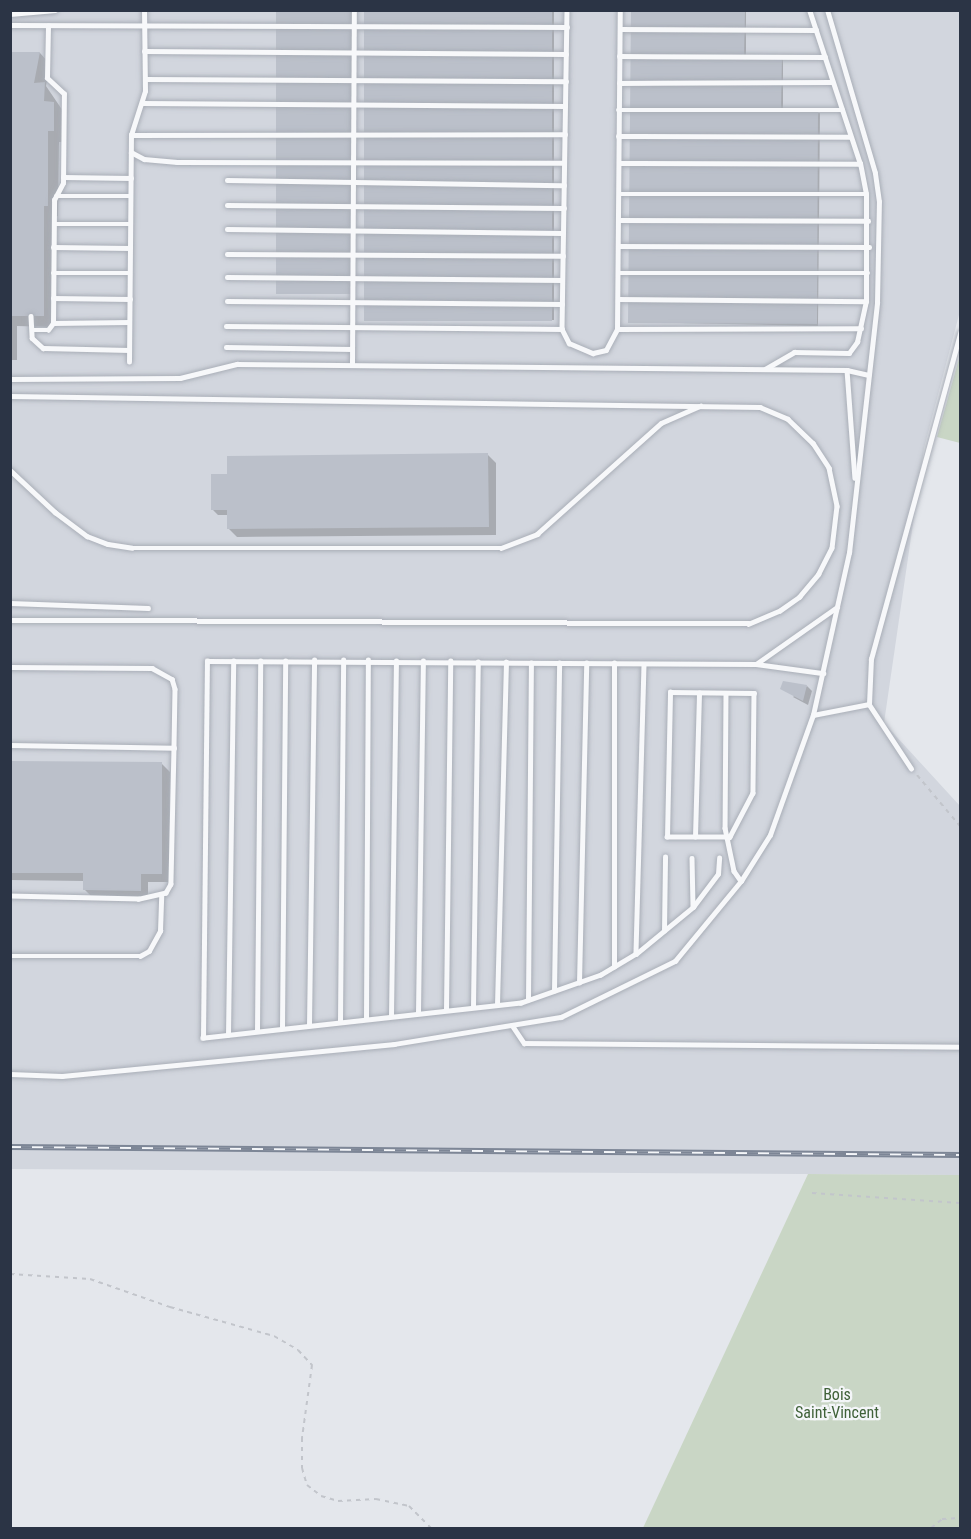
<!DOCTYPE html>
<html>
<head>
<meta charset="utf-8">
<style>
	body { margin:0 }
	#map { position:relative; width:971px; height:1539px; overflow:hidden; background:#e4e7ec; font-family:"Roboto Condensed",sans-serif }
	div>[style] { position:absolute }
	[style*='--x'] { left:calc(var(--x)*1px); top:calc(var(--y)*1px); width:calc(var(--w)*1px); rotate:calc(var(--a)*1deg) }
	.built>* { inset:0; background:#d2d6de }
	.green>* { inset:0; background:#c9d6c5 }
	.shadow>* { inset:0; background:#0003; transform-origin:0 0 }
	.building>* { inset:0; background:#bbc0ca; transform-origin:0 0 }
	.path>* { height:2px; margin-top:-1px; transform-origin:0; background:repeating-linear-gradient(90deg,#c2c5cb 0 4.5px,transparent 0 9px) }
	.roads { filter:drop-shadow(0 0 2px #a9aeb7) drop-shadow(0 0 2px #a9aeb7) }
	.service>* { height:4.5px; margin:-2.25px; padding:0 2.25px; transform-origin:2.25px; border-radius:2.25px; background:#f7f8fa }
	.rail>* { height:6px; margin-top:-3px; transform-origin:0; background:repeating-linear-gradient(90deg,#f4f6f9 0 11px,#7d8696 0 22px); box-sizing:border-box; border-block:2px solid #7d8696 }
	span { translate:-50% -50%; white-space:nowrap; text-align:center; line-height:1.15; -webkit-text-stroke:4.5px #f4f6f9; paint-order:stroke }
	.park-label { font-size:16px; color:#3f6138 }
	.frame { position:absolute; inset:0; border:12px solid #2b3445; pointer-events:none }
</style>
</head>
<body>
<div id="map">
	<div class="built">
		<i style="clip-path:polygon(11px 11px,960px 11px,960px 311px,924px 448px,884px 723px,960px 806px,960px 1175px,11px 1169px)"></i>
	</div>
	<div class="green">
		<i style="clip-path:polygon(960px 355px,960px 443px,937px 437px)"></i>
		<i style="clip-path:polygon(808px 1174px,960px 1175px,960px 1528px,643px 1528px)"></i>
	</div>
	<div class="shadow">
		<i style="left:278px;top:10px;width:75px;height:283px"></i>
		<i style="left:366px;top:10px;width:188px;height:310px"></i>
		<i style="clip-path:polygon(632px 10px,746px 10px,746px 57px,783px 59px,783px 110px,820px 113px,818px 326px,630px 322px)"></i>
		<i style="clip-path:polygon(10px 53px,40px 53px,50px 64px,46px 86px,65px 114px,64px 142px,59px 142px,58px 216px,55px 217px,54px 327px,17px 326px,17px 360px,10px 360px)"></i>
		<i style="clip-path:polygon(488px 455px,496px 463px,496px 535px,237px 537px,229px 529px,229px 515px,218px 515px,213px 510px)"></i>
		<i style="clip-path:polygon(807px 686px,812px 691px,808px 705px,793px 697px)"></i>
		<i style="clip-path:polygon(10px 762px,162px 764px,170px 772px,169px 882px,148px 882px,148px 898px,92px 897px,84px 889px,84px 881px,10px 880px)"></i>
	</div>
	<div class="building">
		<i style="left:276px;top:10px;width:75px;height:284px"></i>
		<i style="left:364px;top:10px;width:188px;height:311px"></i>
		<i style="clip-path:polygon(631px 10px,745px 10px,744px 55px,782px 55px,781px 109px,818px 109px,817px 324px,628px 323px)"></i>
		<i style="clip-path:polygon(10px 52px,40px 52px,34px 83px,45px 82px,44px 101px,54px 102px,54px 131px,48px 131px,48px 206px,44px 206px,44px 316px,10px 316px)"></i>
		<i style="clip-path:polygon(488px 453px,489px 527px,227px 529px,227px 510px,211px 510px,211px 474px,227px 474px,227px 456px)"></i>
		<i style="clip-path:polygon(783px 681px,807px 685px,803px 701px,780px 689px)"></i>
		<i style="clip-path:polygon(10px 761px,162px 762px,162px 874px,141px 874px,141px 891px,83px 890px,83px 873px,10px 873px)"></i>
	</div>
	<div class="path">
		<i style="--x:917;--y:775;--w:67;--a:49.9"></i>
		<i style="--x:812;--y:1193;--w:148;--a:3.9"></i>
		<i style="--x:10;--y:1274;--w:80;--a:3.6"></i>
		<i style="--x:90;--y:1279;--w:85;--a:19.3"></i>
		<i style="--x:170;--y:1307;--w:108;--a:15.6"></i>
		<i style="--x:274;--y:1336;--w:28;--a:30"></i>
		<i style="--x:298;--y:1350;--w:21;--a:47"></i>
		<i style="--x:312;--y:1365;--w:74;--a:97.8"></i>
		<i style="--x:302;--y:1438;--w:30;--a:90"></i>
		<i style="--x:302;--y:1468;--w:18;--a:74"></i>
		<i style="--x:307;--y:1485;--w:18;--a:38"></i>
		<i style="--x:321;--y:1496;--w:18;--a:16"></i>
		<i style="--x:338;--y:1501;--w:38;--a:-3"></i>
		<i style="--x:376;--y:1499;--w:34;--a:12"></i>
		<i style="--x:409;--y:1506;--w:31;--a:45"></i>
		<i style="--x:931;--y:1528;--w:14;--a:-39"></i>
		<i style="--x:942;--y:1519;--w:18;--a:-3"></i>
	</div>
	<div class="roads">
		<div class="service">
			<i style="--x:567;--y:10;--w:319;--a:90.9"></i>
			<i style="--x:562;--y:329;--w:16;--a:63"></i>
			<i style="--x:569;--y:343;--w:26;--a:23"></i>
			<i style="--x:593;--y:353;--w:13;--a:-13"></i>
			<i style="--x:606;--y:350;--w:24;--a:-62"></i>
			<i style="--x:617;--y:329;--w:319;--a:-89.5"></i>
			<i style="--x:10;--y:14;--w:45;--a:-5.1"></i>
			<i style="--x:10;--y:25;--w:557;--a:0.21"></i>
			<i style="--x:620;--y:29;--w:196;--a:0.3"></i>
			<i style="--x:144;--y:51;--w:422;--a:0.4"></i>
			<i style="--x:619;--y:56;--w:206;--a:0.3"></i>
			<i style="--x:145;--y:79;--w:421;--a:0.3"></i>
			<i style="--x:619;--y:83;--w:213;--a:-0.3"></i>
			<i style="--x:142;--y:103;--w:423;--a:0.4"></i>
			<i style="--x:618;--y:110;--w:225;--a:0"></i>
			<i style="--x:131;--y:135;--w:434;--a:-0.1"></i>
			<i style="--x:618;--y:136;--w:232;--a:0.2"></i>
			<i style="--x:131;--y:152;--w:15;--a:28"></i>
			<i style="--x:144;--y:159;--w:33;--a:5"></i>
			<i style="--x:177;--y:162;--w:387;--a:0.1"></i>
			<i style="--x:620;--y:163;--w:240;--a:0.2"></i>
			<i style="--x:63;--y:177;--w:68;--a:0.8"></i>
			<i style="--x:227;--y:180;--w:337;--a:0.9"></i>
			<i style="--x:619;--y:194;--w:247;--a:0"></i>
			<i style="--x:56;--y:196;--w:75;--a:0"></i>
			<i style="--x:227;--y:205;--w:337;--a:0.5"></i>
			<i style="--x:618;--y:220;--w:250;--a:0.2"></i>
			<i style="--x:54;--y:224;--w:76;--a:0"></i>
			<i style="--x:227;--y:229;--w:336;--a:0.7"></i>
			<i style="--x:618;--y:246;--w:251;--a:0.2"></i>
			<i style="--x:53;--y:247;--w:77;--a:0.7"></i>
			<i style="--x:227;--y:254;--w:336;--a:0.3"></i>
			<i style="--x:53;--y:273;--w:77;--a:0"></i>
			<i style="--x:618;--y:273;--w:250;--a:0"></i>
			<i style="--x:227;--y:277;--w:335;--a:0.5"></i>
			<i style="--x:53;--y:298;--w:77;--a:0.7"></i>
			<i style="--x:618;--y:299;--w:248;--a:0.5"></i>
			<i style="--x:227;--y:301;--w:335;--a:0.5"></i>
			<i style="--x:31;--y:316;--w:22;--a:87"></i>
			<i style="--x:32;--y:338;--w:15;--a:42"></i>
			<i style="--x:43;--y:348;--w:86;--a:1.3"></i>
			<i style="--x:53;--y:323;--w:76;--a:-0.8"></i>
			<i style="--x:226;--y:326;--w:336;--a:0.5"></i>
			<i style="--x:617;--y:329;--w:244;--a:-0.2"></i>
			<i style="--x:32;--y:330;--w:16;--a:0"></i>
			<i style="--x:48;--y:330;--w:9;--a:-54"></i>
			<i style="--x:53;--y:323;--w:123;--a:-89.5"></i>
			<i style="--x:54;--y:200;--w:19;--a:-62"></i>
			<i style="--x:63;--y:183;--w:89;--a:-89.4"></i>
			<i style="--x:64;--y:94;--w:23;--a:-137"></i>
			<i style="--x:47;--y:78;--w:52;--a:-88.9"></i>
			<i style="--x:226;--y:347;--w:126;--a:0.9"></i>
			<i style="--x:129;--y:362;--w:227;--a:-89.5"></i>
			<i style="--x:131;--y:135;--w:46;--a:-72.3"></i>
			<i style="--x:145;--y:91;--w:81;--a:-90.7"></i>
			<i style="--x:352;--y:365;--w:355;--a:-89.7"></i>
			<i style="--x:765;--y:369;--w:34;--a:-30"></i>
			<i style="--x:794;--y:352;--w:55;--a:1"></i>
			<i style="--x:849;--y:353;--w:14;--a:-54"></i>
			<i style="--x:857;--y:342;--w:42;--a:-77.6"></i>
			<i style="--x:866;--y:301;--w:107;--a:-90"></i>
			<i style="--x:866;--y:194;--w:31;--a:-101"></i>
			<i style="--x:860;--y:164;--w:162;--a:-108.3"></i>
			<i style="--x:847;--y:370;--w:108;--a:85.8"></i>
			<i style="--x:10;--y:379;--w:170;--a:-0.3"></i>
			<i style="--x:180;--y:378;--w:59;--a:-13.8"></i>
			<i style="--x:237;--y:364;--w:610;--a:0.56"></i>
			<i style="--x:847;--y:370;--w:22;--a:13"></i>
			<i style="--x:10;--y:396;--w:750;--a:0.84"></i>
			<i style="--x:760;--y:407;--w:30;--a:23"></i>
			<i style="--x:788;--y:419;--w:35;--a:44"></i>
			<i style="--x:813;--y:443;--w:30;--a:57"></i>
			<i style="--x:829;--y:468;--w:39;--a:78"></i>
			<i style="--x:837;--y:506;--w:42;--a:96.8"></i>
			<i style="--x:832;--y:548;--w:29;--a:117"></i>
			<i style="--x:819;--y:574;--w:30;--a:130"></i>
			<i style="--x:800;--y:597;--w:24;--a:145"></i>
			<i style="--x:780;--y:611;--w:34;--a:157"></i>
			<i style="--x:749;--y:624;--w:739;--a:-179.69"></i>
			<i style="--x:10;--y:470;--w:62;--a:43"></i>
			<i style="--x:55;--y:512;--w:40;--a:37"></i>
			<i style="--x:87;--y:536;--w:22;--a:21"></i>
			<i style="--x:108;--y:544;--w:24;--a:9"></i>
			<i style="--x:132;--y:548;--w:369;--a:0"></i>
			<i style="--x:501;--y:548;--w:39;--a:-21"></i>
			<i style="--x:537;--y:534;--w:166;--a:-41.8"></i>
			<i style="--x:661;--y:423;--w:43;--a:-23.6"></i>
			<i style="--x:10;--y:603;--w:138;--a:2.1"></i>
			<i style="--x:756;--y:664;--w:99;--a:-35.1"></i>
			<i style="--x:644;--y:665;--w:289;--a:91.6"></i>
			<i style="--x:636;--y:954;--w:41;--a:149"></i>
			<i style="--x:601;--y:975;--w:85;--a:160.7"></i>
			<i style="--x:521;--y:1003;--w:320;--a:173.7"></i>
			<i style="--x:203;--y:1038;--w:377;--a:-89.4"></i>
			<i style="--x:207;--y:661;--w:549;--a:0.31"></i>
			<i style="--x:756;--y:664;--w:68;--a:7.7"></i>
			<i style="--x:10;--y:667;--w:142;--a:0.4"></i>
			<i style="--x:152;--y:668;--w:23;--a:29"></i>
			<i style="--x:172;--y:679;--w:10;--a:73"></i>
			<i style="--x:175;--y:689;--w:59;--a:91"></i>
			<i style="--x:670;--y:692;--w:84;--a:0.7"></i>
			<i style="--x:754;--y:693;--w:100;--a:90.6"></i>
			<i style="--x:753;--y:793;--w:50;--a:117.6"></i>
			<i style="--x:730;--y:837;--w:63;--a:180"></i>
			<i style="--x:667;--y:837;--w:145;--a:-88.8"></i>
			<i style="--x:726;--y:693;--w:135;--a:90.4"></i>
			<i style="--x:725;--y:828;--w:44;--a:78.2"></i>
			<i style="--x:734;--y:871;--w:12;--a:55"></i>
			<i style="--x:869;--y:704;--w:77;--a:56.7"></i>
			<i style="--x:813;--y:715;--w:57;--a:-11.1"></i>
			<i style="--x:869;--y:704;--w:45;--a:-87.5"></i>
			<i style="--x:871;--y:659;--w:338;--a:-74.7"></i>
			<i style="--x:10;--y:745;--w:164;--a:1"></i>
			<i style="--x:174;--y:748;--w:136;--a:91.3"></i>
			<i style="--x:171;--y:884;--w:10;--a:119"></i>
			<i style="--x:166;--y:893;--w:28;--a:167"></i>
			<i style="--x:139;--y:899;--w:129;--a:-178.7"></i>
			<i style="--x:695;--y:837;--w:144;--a:-88.4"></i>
			<i style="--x:692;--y:858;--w:48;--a:88.8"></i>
			<i style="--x:664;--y:931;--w:74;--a:-89.2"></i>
			<i style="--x:636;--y:954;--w:74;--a:-39.5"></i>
			<i style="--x:693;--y:907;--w:41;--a:-52.9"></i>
			<i style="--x:718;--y:874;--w:16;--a:-86"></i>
			<i style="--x:10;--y:956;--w:130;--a:0"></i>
			<i style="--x:140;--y:956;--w:10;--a:-29"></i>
			<i style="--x:149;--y:951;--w:23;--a:-61"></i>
			<i style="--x:160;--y:931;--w:35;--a:-88"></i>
			<i style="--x:614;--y:967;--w:304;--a:-90"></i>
			<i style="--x:579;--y:983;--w:320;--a:-88.7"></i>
			<i style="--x:554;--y:991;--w:328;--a:-89.1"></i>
			<i style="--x:528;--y:1000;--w:337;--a:-89.5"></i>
			<i style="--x:497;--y:1005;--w:343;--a:-88.5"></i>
			<i style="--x:473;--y:1007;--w:345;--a:-89.2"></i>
			<i style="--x:446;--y:1010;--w:349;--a:-89.3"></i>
			<i style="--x:418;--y:1013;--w:352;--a:-89.2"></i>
			<i style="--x:391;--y:1016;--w:355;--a:-89.2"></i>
			<i style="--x:366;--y:1018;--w:358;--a:-89.7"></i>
			<i style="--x:340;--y:1021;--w:361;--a:-89.5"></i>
			<i style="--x:309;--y:1025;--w:365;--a:-89.2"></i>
			<i style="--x:512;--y:1025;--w:22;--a:56"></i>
			<i style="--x:524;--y:1043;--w:436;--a:0.5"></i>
			<i style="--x:282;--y:1028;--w:367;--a:-89.5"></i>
			<i style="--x:257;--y:1031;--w:370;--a:-89.5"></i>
			<i style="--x:228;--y:1035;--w:374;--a:-89.2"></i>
			<i style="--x:10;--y:1074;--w:52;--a:2.2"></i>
			<i style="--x:62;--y:1076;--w:334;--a:-5.5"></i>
			<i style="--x:394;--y:1044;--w:169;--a:-9.2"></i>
			<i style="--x:561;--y:1017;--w:127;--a:-26.2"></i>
			<i style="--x:675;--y:961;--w:104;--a:-50.5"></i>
			<i style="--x:741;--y:881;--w:54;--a:-57.8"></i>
			<i style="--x:770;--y:835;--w:127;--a:-70.3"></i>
			<i style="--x:813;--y:715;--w:166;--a:-77.5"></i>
			<i style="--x:849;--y:553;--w:252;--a:-83.6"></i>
			<i style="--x:877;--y:303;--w:101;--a:-88.9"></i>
			<i style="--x:879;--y:202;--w:29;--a:-98"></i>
			<i style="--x:875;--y:173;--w:170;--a:-106.4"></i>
		</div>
	</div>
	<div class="rail">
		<i style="--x:10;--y:1147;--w:950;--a:0.48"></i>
	</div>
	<div class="park-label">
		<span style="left:837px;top:1404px">Bois<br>Saint-Vincent</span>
	</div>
	<div class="frame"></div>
</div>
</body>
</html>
